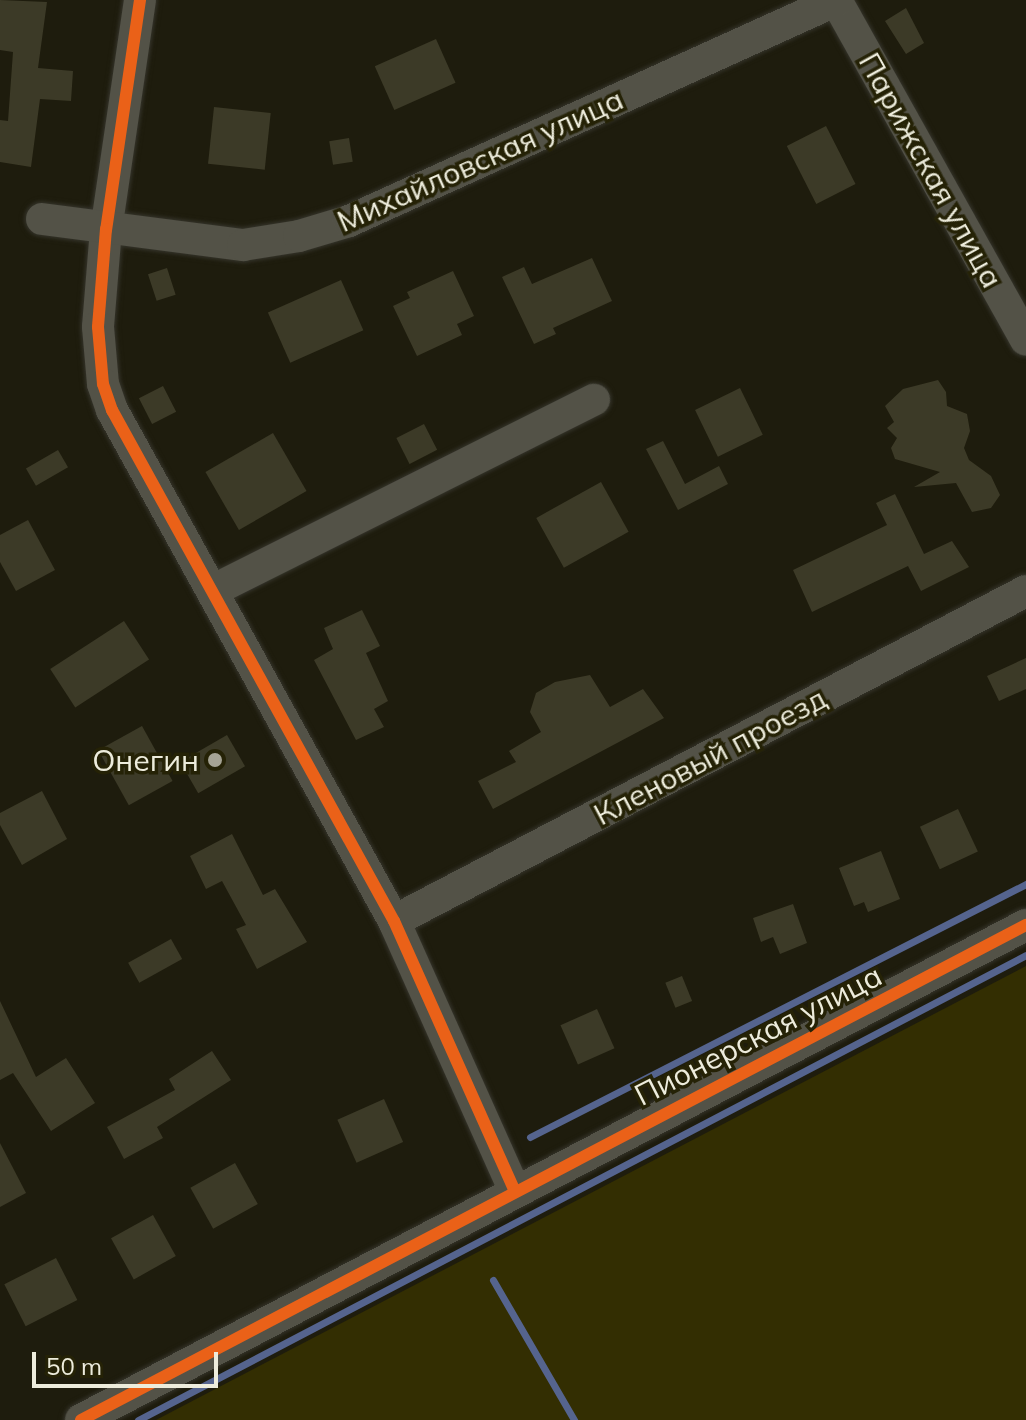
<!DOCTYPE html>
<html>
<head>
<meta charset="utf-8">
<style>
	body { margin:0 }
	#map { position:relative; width:1026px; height:1420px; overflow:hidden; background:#1e1c0d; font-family:Mulish,sans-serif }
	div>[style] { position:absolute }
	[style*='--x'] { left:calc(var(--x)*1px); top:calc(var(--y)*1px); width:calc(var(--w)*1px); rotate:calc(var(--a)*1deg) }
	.green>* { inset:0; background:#332e02 }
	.stream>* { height:7px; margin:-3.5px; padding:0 3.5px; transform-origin:3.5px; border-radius:3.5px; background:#55648e }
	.building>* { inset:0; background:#3c3a27; transform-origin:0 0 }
	.roads { filter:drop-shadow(0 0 2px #35342b) drop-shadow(0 0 2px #35342b) }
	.minor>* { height:32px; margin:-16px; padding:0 16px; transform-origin:16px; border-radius:16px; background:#535247 }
	.cycleway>* { height:12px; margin:-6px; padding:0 6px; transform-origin:6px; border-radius:6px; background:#ea6118 }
	.dots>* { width:22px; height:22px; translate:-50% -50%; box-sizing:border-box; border:4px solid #252206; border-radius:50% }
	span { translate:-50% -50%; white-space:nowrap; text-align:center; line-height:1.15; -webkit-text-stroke:7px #252206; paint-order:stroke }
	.street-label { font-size:30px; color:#edecdc }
	.poi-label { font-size:30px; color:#edecdc }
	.right { translate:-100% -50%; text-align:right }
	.scale { position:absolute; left:32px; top:1352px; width:186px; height:36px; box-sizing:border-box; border:4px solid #edecdc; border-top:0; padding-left:10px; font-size:24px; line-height:28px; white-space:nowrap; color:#edecdc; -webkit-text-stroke:6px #252206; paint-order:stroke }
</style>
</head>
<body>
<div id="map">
	<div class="green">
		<i style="clip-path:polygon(1026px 966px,1026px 1420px,156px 1420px)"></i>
	</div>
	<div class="stream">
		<i style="--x:530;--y:1137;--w:557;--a:-27.03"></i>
		<i style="--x:493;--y:1280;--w:162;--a:59.9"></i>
		<i style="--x:138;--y:1420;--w:1002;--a:-27.64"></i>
	</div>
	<div class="building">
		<i style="clip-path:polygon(0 0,47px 2px,38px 68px,73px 71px,71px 101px,40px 99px,31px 167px,0 162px,0 120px,8px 121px,13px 52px,0 50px)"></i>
		<i style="clip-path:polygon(906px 8px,924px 43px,906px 54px,885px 21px)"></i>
		<i style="left:436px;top:39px;width:48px;height:67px;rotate:66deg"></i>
		<i style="left:214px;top:107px;width:57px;height:57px;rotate:6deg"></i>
		<i style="left:826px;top:126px;width:65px;height:44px;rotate:63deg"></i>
		<i style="left:349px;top:138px;width:24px;height:20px;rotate:81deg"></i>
		<i style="clip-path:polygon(592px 258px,612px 301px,553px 328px,556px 334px,534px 344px,502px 277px,524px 267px,532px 284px)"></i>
		<i style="left:167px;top:268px;width:28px;height:20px;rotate:72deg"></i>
		<i style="clip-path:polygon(453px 271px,474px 316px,457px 324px,462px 335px,417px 356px,393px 306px,410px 298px,407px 292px)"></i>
		<i style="left:341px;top:280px;width:55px;height:80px;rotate:66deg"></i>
		<i style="clip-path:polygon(938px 380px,946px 392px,947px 406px,967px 414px,970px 431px,964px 448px,969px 460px,991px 476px,1000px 495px,991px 508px,972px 512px,956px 483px,914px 487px,940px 472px,895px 459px,891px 448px,897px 438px,887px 428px,894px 422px,885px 406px,903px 389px)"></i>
		<i style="left:163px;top:386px;width:29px;height:27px;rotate:63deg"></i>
		<i style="left:740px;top:388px;width:52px;height:50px;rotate:64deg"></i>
		<i style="left:424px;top:424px;width:29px;height:31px;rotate:63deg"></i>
		<i style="left:273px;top:433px;width:67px;height:78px;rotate:60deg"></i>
		<i style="clip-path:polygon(663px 441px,685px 484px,719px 466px,728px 484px,678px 510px,646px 449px)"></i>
		<i style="left:58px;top:450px;width:20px;height:37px;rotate:60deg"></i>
		<i style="left:601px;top:482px;width:57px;height:74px;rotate:61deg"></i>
		<i style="clip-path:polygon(895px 494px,924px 554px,952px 541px,969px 567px,921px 591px,908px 566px,812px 612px,793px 570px,887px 525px,876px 503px)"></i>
		<i style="clip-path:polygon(28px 520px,55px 570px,16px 591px,0 562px,0 535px)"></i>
		<i style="clip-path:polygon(362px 610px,380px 646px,366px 653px,388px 701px,374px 709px,384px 727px,356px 740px,314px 660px,333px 649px,324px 628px)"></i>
		<i style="left:124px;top:621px;width:46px;height:88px;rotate:57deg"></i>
		<i style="clip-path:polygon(1026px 658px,1026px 689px,999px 701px,987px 676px)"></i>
		<i style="clip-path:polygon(590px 675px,610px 707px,643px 689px,664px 718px,493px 809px,478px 781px,516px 762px,509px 751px,541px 732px,530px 712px,536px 693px,555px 682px)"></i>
		<i style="left:142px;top:726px;width:63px;height:50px;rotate:61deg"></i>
		<i style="left:227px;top:735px;width:36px;height:54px;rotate:60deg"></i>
		<i style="clip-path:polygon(42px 791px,67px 839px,22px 865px,0 825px,0 813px)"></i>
		<i style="left:958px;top:809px;width:47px;height:42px;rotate:65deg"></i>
		<i style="clip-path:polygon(232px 834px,263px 895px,275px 889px,307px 942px,257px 969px,236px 929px,246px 925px,222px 881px,206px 889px,190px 856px)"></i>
		<i style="clip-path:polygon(881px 851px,900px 899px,868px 912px,864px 902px,854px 906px,839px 868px)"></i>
		<i style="clip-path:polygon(793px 904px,807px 943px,780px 954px,773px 937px,761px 942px,753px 918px)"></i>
		<i style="left:171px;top:939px;width:23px;height:49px;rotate:61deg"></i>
		<i style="left:682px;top:976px;width:27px;height:18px;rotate:68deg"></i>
		<i style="clip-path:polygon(0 1001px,36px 1077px,66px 1058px,95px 1103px,51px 1131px,13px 1073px,0 1080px)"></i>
		<i style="left:597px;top:1009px;width:43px;height:40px;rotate:66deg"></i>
		<i style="clip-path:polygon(212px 1051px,231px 1080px,157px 1127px,163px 1138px,124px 1159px,107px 1127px,175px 1090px,169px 1079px)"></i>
		<i style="left:384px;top:1099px;width:47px;height:51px;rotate:66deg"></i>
		<i style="clip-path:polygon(0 1143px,26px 1193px,0 1207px)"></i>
		<i style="left:235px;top:1163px;width:47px;height:51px;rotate:61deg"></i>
		<i style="left:153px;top:1215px;width:47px;height:48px;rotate:61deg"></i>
		<i style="left:56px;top:1258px;width:47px;height:58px;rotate:63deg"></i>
	</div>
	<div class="roads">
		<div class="minor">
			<i style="--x:140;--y:0;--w:232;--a:98.4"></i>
			<i style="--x:106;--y:229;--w:98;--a:94.7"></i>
			<i style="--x:98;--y:327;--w:57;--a:85"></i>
			<i style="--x:103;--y:384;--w:28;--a:71"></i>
			<i style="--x:112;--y:410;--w:584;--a:61.11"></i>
			<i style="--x:394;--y:921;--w:296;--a:65.9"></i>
			<i style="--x:836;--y:0;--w:389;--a:60.8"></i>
			<i style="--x:42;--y:219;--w:203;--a:7.4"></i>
			<i style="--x:243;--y:245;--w:57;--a:-9.1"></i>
			<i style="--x:299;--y:236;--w:52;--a:-16.7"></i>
			<i style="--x:349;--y:221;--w:536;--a:-24.36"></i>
			<i style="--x:214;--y:590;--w:425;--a:-26.6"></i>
			<i style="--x:394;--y:921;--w:713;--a:-27.57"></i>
			<i style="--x:81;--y:1420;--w:1067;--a:-27.65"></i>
		</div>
	</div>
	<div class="cycleway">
		<i style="--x:140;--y:0;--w:232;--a:98.4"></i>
		<i style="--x:106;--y:229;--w:98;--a:94.7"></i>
		<i style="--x:98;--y:327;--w:57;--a:85"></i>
		<i style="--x:103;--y:384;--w:28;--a:71"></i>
		<i style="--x:112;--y:410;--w:584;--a:61.11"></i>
		<i style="--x:394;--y:921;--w:296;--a:65.9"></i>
		<i style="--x:81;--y:1420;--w:1067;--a:-27.65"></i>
	</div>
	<div class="dots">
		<i style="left:215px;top:760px;background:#a5a394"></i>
	</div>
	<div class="street-label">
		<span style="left:480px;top:160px;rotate:-24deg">Михайловская улица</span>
		<span style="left:931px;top:170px;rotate:61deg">Парижская улица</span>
		<span style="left:710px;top:756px;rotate:-28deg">Кленовый проезд</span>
		<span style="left:758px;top:1035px;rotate:-27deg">Пионерская улица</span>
	</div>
	<div class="poi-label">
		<span class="right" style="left:199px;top:760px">Онегин</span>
	</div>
	<div class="scale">50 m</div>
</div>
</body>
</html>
